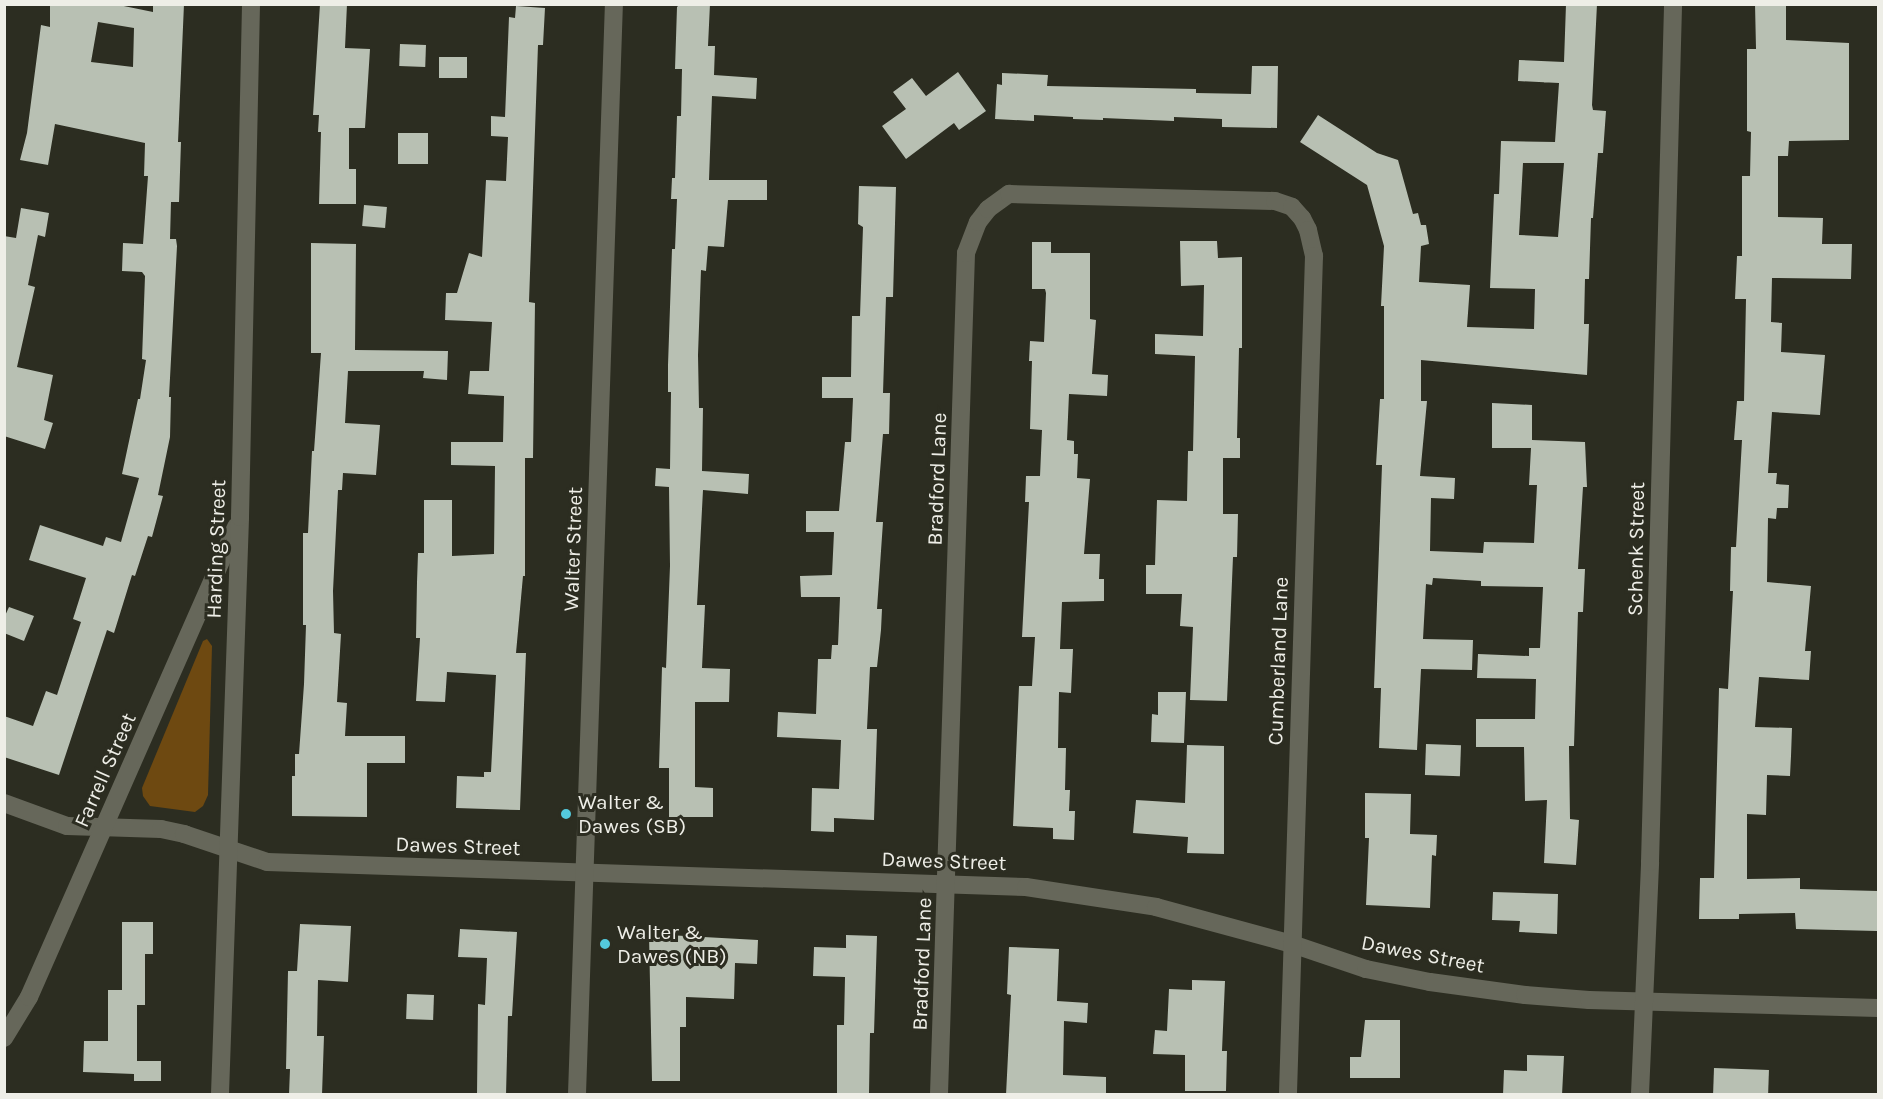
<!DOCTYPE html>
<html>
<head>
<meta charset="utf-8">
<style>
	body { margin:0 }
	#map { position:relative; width:1883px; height:1099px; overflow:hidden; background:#2c2d21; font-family:Karla,sans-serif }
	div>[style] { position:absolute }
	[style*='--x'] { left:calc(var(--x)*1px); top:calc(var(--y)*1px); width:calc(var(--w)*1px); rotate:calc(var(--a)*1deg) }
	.green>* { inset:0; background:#6e4911 }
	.building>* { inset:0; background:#b8c0b3; transform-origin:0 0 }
	.street>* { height:18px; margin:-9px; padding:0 9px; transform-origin:9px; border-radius:9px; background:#66675a }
	.secondary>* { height:18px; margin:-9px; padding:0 9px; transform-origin:9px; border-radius:9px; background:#66675a }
	.dots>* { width:16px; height:16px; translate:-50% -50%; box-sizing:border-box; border:3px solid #2c2d21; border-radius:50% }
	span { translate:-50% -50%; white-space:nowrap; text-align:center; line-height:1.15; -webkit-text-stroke:6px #2c2d21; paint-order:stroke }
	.street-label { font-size:21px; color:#eeeee7 }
	.poi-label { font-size:21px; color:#eeeee7 }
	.left { translate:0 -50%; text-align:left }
	.frame { position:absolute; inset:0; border:6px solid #eeeee7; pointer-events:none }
</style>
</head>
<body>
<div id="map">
	<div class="green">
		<i style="clip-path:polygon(207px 639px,212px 646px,208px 795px,203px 806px,195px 812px,150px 806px,143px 796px,142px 788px,203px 641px)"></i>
	</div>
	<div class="building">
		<i style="clip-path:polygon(evenodd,50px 4px,114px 4px,153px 12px,153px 4px,184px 4px,178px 142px,181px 142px,179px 202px,171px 202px,170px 239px,176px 239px,177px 246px,169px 397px,171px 397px,170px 437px,158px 495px,163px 496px,152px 537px,148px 536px,135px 576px,132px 575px,114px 633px,107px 630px,59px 775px,4px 757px,4px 716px,33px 726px,46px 691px,57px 695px,81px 622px,73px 619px,86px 578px,29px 560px,40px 525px,103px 546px,106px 537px,121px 542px,139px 478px,122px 474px,138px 399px,140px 399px,146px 360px,142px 359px,145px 276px,142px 272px,122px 271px,123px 243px,143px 244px,148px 176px,144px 176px,145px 143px,55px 124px,48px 165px,20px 160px,27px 133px,41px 25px,50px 27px,50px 4px,98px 22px,134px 28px,133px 67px,91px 62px,98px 22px)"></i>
		<i style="clip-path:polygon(320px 4px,347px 4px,345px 48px,370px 49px,365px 128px,349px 128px,349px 169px,356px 169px,356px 204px,319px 204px,321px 132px,318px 132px,319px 115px,313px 115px)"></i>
		<i style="clip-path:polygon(680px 4px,710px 4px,708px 46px,715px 46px,714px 75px,757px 78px,756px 99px,712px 96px,709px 180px,767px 180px,767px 200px,728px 200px,724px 247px,708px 246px,706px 271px,701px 270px,698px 355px,699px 408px,703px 408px,702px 471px,749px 474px,748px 494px,703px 490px,697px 605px,705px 605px,702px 668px,730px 669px,729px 702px,695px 702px,695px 787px,713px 788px,713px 817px,669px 817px,669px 768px,659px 768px,662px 667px,666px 668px,670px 566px,669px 487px,655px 486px,656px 468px,670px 469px,671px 392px,668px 392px,668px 365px,672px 249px,675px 249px,677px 199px,671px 199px,672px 178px,675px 178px,677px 116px,681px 116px,682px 69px,675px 69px,677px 7px)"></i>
		<i style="clip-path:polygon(evenodd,1566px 4px,1597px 4px,1592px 105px,1593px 110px,1606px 111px,1603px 153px,1598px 153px,1593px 218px,1591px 218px,1589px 279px,1585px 279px,1584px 324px,1589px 324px,1587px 375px,1421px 360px,1421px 401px,1427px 401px,1420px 476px,1455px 478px,1454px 499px,1431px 498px,1430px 551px,1483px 553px,1484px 542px,1534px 543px,1537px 485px,1529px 485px,1531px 448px,1492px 448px,1492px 403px,1532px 405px,1532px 440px,1585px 442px,1587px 487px,1583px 487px,1578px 569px,1585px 569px,1583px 612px,1578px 612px,1574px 746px,1569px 746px,1570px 819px,1579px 820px,1576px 865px,1544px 863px,1547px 800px,1525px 801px,1524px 747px,1476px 747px,1476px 719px,1535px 719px,1536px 679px,1477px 678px,1478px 654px,1529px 656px,1529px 648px,1540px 648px,1543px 587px,1481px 586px,1481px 581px,1433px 578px,1432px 585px,1426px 584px,1423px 639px,1473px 640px,1472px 670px,1421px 669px,1417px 750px,1379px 748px,1381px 688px,1374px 688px,1382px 465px,1376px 465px,1380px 399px,1384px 399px,1384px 306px,1381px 306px,1384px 246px,1367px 185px,1300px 142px,1318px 115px,1377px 153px,1398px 160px,1413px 214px,1418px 213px,1421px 225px,1426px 225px,1429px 244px,1421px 246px,1419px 282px,1470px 285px,1467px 327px,1534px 329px,1535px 289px,1490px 288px,1494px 194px,1499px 194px,1501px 141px,1555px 142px,1559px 83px,1518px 81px,1519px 60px,1564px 62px,1566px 4px,1523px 163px,1564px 163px,1558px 237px,1519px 235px,1523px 163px)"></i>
		<i style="clip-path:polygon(1755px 4px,1786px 4px,1786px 40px,1849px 43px,1849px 140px,1789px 141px,1788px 156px,1778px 156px,1778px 217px,1823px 218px,1822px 244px,1852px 244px,1851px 279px,1772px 278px,1771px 322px,1782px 323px,1781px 352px,1825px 355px,1820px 415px,1772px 412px,1768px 473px,1777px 473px,1776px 484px,1789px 485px,1788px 508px,1777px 508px,1776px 519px,1768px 518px,1767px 582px,1811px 586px,1805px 651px,1811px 651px,1809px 680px,1759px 677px,1755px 727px,1792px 728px,1791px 756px,1790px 776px,1767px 775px,1766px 815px,1747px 814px,1747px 879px,1800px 878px,1800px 889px,1878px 891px,1877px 931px,1796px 929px,1795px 913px,1739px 914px,1739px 919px,1699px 919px,1700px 878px,1714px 878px,1719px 688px,1728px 689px,1733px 591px,1730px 591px,1731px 547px,1736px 547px,1742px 440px,1734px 440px,1737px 401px,1744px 401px,1746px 299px,1735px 299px,1737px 256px,1742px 256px,1742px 176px,1750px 176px,1751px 132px,1747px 131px,1747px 49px,1756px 49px)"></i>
		<i style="clip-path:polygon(516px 6px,545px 8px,543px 45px,538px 45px,529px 302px,535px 303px,533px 458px,525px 458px,525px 576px,523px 576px,516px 653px,526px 653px,520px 810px,456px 808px,457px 776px,484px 777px,484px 772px,491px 772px,496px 675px,447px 672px,445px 702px,416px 701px,420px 638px,416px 638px,417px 582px,418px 553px,424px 553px,424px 500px,452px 500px,452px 556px,494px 554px,495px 466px,451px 465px,451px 442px,503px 442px,504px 396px,468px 394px,470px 371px,489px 371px,492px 322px,445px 320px,446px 293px,457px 293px,469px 253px,482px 257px,486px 180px,506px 181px,508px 137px,491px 136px,491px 116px,505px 117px,509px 17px,515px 18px)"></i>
		<i style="left:400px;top:44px;width:26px;height:22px;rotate:2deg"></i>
		<i style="left:439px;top:57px;width:28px;height:21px"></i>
		<i style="clip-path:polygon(1252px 66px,1278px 66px,1277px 128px,1222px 127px,1222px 119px,1174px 117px,1174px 121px,1103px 118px,1103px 120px,1073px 119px,1073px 117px,1034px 115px,1034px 121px,995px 119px,997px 84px,1002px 85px,1002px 73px,1048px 75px,1047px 86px,1196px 89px,1196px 93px,1251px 94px)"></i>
		<i style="clip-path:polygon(958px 72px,986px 111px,959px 130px,954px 123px,906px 159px,882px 126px,906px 109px,893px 92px,912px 78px,926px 96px)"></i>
		<i style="left:398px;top:133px;width:30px;height:31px"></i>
		<i style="clip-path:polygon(859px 186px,896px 187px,893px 297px,886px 297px,883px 393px,890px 393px,889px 434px,883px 434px,876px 522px,883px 522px,877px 609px,882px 609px,881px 630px,877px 667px,870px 667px,867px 729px,877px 729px,874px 820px,834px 818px,834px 832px,811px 831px,812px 788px,839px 789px,841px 740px,777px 737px,778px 712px,816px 714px,818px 659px,831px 659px,832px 645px,838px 645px,840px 597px,801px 597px,800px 576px,832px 575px,834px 532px,806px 532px,806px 511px,839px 511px,845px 442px,851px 442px,853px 398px,822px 398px,822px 377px,851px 377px,852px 316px,860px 316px,863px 227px,858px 224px)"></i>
		<i style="left:364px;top:205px;width:23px;height:21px;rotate:5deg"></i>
		<i style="clip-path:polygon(21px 208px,49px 213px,45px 237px,38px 235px,28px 285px,35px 287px,17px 367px,53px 375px,44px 420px,53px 423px,45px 449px,4px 436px,4px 236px,16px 238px)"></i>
		<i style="clip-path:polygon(1180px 241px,1217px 241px,1218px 258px,1242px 257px,1242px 348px,1239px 348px,1237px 438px,1240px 438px,1240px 458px,1223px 458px,1223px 514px,1238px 514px,1237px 557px,1233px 557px,1227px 701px,1190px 700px,1193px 627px,1180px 626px,1182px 594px,1146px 594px,1146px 565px,1155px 565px,1157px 500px,1187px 501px,1188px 451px,1193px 451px,1195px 356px,1155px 354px,1155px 334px,1203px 336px,1204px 285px,1181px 286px)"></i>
		<i style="clip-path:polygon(1032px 242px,1051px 242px,1051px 253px,1090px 253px,1090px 319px,1096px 320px,1092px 374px,1108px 375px,1107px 396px,1069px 394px,1067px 440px,1074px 441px,1074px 454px,1078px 454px,1077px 478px,1090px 479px,1084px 554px,1100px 554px,1099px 579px,1104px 579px,1104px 601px,1062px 602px,1060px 649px,1073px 649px,1071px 693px,1059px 692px,1058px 748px,1066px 748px,1065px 790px,1070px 790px,1069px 811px,1075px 811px,1074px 840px,1053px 839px,1053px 828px,1013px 826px,1019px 686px,1032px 686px,1035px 637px,1022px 637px,1029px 502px,1025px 502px,1026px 476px,1040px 476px,1042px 430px,1030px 429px,1032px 361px,1029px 361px,1030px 341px,1044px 342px,1046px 293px,1045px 289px,1032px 289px)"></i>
		<i style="clip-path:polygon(311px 243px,356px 244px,355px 350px,448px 351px,447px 380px,423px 378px,424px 371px,348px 371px,345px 423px,380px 425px,376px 475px,343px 473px,342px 490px,338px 490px,333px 591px,334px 633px,341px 634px,337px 702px,347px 703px,345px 736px,405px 736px,405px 763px,367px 763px,367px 817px,292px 816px,292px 776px,295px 776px,295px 754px,299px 754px,304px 684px,306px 625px,303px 625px,303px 533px,308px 533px,312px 451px,314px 451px,321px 353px,311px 353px)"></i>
		<i style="clip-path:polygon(9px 607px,34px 616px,24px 641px,4px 633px,4px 618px)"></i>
		<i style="clip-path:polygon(1158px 692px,1186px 692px,1184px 743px,1151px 742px,1152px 714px,1158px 715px)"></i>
		<i style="left:1426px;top:744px;width:35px;height:31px;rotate:2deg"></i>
		<i style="clip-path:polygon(1187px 745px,1224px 746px,1224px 854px,1187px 853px,1188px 837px,1133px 833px,1136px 800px,1185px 803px)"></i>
		<i style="clip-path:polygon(1365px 793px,1411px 794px,1410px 834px,1437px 835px,1436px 856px,1432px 855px,1430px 908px,1366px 905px,1369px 838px,1365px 838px)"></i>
		<i style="clip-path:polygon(1493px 892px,1558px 894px,1557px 934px,1519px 932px,1520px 921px,1492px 920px)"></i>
		<i style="clip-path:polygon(122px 922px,153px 922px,153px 954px,145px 954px,145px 1005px,137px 1005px,137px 1061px,161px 1061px,161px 1081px,134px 1081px,134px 1074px,83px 1072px,84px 1041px,108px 1041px,108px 990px,122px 990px)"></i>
		<i style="clip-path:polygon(300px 924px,351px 926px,348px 982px,318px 980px,317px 1036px,324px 1036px,322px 1095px,289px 1095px,290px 1069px,286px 1069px,288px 971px,297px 971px)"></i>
		<i style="clip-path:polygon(460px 929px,517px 932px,512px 1016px,508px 1016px,506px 1095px,477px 1095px,478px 1004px,485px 1005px,487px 958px,458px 957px)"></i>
		<i style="clip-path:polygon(649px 934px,758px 940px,757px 964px,735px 963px,734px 999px,686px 997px,686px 1027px,680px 1027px,680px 1081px,652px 1081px)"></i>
		<i style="clip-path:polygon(846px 935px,877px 936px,874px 1033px,870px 1033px,869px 1094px,837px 1094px,837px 1025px,844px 1025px,845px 977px,813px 976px,814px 947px,846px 948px)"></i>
		<i style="clip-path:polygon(1009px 947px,1059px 949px,1057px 1001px,1088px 1003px,1087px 1023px,1064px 1021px,1063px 1075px,1106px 1077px,1106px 1095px,1006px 1095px,1011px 995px,1007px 994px)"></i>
		<i style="clip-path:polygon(1192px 980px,1225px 981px,1222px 1051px,1227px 1051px,1226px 1091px,1185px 1091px,1185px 1055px,1153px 1054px,1155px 1030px,1167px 1031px,1169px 989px,1192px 990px)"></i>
		<i style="left:407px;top:994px;width:27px;height:25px;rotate:2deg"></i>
		<i style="clip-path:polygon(1365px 1020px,1400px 1020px,1400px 1078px,1350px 1078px,1350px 1057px,1361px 1057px)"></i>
		<i style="clip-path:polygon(1527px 1055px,1564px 1056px,1562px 1095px,1503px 1095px,1504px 1070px,1527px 1071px)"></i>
		<i style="left:1714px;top:1068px;width:55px;height:27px;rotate:2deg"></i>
	</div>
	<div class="street">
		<i style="--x:4;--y:803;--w:67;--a:20.1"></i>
		<i style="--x:67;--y:826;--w:94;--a:1.8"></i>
		<i style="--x:161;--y:829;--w:24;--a:12"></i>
		<i style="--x:184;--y:834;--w:88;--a:18.6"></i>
		<i style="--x:267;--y:862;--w:759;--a:1.89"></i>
		<i style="--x:1026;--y:887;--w:132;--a:8.7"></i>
		<i style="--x:1156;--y:907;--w:141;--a:15.2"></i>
		<i style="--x:1292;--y:944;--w:78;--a:18.7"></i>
		<i style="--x:1366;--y:969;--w:65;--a:11.5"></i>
		<i style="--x:1430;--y:982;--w:96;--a:7.8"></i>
		<i style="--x:1525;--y:995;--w:64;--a:4.5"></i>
		<i style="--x:1589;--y:1000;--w:289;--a:1.6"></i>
		<i style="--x:4;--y:1038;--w:48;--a:-58.6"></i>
		<i style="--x:29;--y:997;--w:514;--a:-66.23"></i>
		<i style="--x:220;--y:1094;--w:577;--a:-88.01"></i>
		<i style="--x:240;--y:517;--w:513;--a:-88.77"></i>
		<i style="--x:939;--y:1094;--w:841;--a:-88.16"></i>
		<i style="--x:966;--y:253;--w:33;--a:-69"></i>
		<i style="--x:978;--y:222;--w:16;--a:-52"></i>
		<i style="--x:988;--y:209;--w:26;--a:-36"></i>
		<i style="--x:1009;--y:194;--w:266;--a:1.5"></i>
		<i style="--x:1275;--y:201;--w:18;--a:19"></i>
		<i style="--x:1292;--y:207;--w:15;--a:48"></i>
		<i style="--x:1302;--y:218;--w:13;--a:63"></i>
		<i style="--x:1308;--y:230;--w:27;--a:77"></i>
		<i style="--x:1314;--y:256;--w:838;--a:91.78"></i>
		<i style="--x:1640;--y:1094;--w:232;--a:-87.5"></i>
		<i style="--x:1650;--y:862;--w:858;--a:-88.46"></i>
	</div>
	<div class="secondary">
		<i style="--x:577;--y:1094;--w:1091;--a:-88.06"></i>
	</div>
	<div class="dots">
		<i style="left:566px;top:814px;background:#54cadd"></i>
		<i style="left:605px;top:944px;background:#54cadd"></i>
	</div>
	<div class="street-label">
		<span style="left:937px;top:479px;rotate:-88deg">Bradford Lane</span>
		<span style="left:216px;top:549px;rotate:-88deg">Harding Street</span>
		<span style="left:573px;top:549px;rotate:-88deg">Walter Street</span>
		<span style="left:1636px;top:549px;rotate:-89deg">Schenk Street</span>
		<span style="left:1278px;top:661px;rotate:-88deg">Cumberland Lane</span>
		<span style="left:105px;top:770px;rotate:-66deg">Farrell Street</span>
		<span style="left:458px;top:846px;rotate:2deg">Dawes Street</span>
		<span style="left:944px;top:861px;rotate:2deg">Dawes Street</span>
		<span style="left:1423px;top:954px;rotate:11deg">Dawes Street</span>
		<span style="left:922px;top:964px;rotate:-88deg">Bradford Lane</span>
	</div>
	<div class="poi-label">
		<span class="left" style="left:578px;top:814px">Walter &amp;<br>Dawes (SB)</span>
		<span class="left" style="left:617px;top:944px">Walter &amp;<br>Dawes (NB)</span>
	</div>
	<div class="frame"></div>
</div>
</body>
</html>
